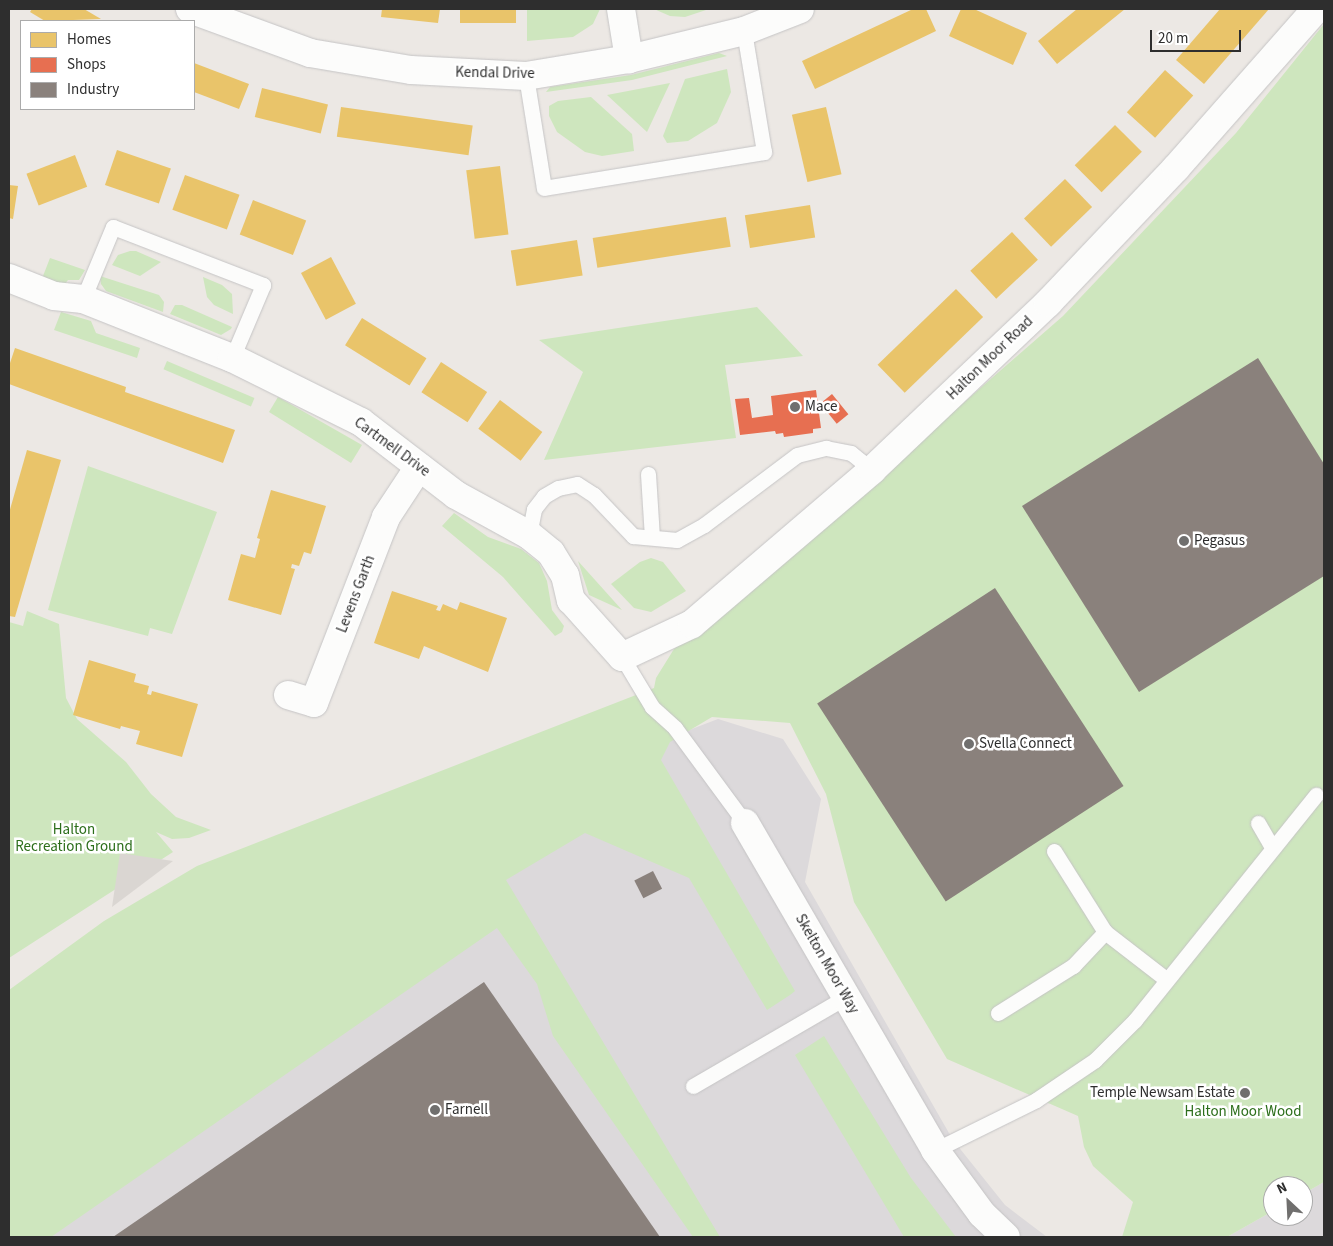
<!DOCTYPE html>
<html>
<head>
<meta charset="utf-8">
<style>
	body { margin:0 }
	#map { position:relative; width:1333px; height:1246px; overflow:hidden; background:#ece8e4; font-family:"Source Sans 3",sans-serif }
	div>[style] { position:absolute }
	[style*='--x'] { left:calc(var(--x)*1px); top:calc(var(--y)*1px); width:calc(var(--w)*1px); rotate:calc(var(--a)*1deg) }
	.industrial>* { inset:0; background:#dcd9db }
	.green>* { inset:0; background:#cee6be; transform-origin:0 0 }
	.plaza>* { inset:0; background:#dad6d2 }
	.homes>* { inset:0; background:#e9c46a; transform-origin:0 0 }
	.shops>* { inset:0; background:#e76f51; transform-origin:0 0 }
	.industry>* { inset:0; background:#8a817c; transform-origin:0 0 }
	.roads { filter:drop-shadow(0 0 1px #c5c4c5) drop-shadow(0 0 1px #c5c4c5) }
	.lane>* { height:15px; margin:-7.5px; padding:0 7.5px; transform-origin:7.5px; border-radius:7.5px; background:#fcfcfb }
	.street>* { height:28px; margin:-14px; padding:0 14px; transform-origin:14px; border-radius:14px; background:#fcfcfb }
	.secondary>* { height:28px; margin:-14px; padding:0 14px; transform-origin:14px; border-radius:14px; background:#fcfcfb }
	.dots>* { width:14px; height:14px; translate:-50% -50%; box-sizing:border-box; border:2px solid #fff; border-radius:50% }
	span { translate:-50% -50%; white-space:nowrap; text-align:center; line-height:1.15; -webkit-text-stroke:5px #fff; paint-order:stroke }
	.street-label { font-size:15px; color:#2e2e2e }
	.poi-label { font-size:15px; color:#2e2e2e }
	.left { translate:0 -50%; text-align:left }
	.right { translate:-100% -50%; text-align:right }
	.park-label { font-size:15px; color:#2c6e1b }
	.frame { position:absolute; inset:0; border:10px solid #2e2e2e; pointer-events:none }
	.legend { position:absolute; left:20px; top:20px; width:175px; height:90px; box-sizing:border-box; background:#fff; border:1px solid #ababab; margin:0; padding:6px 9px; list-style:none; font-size:15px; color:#2e2e2e }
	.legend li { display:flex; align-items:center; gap:10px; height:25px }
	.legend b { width:25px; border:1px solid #ababab }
	.north { position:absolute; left:1263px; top:1176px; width:50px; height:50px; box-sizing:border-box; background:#fff; border:1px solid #ababab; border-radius:50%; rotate:335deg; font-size:14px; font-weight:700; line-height:20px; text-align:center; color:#2e2e2e }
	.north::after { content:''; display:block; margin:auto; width:18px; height:22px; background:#706f6e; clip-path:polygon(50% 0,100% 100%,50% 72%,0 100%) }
	.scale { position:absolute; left:1150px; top:30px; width:91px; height:22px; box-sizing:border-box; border:2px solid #2e2e2e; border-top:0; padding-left:6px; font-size:15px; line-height:18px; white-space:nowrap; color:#2e2e2e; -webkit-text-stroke:4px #fff; paint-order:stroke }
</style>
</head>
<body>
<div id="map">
	<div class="industrial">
		<i style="clip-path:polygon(718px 719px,783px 739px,821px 799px,805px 882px,953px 1140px,1005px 1205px,1047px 1237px,9px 1237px,385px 846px)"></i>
		<i style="clip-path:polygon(1324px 1182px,1324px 1237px,1227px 1237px,1273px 1211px,1273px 1216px,1303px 1216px,1303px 1194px)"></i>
	</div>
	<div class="green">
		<i style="clip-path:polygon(527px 9px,600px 9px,593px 24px,573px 37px,527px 41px)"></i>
		<i style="clip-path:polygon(654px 9px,709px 9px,685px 17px,670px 16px)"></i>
		<i style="clip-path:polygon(1324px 24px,1324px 1182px,1303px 1194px,1303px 1186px,1273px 1186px,1273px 1211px,1227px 1237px,1122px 1237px,1133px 1202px,1093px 1166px,1084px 1147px,1078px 1116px,947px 1059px,854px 902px,826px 794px,790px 723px,712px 717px,670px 742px,661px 760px,795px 991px,790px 995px,767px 1010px,689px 878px,585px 833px,506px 880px,720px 1237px,693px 1237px,553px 1036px,537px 984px,497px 928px,51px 1237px,9px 1237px,9px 990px,104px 921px,197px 866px,654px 688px,656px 678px,674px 649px,720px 615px,1063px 316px,1236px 133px)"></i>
		<i style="clip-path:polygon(719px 53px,727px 56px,632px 80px,546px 92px,550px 87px,631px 75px)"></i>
		<i style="clip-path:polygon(727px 69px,731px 92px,717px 123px,688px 141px,667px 143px,663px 136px,685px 79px)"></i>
		<i style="clip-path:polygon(670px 83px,647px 132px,607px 95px)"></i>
		<i style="clip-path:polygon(591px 97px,632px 134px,634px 151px,602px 156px,585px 152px,557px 132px,549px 116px,549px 106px,558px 101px)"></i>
		<i style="clip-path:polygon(130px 251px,136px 251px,161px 262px,140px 276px,112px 265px,118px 255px)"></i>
		<i style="clip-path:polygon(50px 258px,85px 270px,79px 280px,68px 280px,61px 289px,53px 287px,43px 276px)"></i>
		<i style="clip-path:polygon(100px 276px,159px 295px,164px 302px,163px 312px,106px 291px,101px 284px)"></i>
		<i style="clip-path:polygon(203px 277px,222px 285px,232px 294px,233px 314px,214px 305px,207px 297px)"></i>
		<i style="clip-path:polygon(175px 305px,182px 305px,232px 327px,231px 329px,221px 335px,170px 314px)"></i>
		<i style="clip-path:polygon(757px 307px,803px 356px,725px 365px,736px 438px,544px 460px,583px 372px,539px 340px)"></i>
		<i style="clip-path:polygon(61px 312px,91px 321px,96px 333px,140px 348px,137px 358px,54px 330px)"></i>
		<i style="left:167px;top:361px;width:95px;height:9px;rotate:23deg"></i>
		<i style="clip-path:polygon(278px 397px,362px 445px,351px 463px,269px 412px)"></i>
		<i style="clip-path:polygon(88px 466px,217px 512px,172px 634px,150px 628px,148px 636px,48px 610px)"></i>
		<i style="clip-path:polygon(454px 513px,488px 537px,521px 549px,539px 563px,547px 581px,552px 610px,564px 626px,562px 632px,555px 636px,503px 577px,442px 526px)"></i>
		<i style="clip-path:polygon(651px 558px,663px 562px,686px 591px,651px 612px,634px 608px,611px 584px,640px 562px)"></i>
		<i style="clip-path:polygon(578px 561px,622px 610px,589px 595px)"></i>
		<i style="clip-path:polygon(27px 611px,59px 624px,66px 698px,77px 719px,126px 762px,151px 794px,176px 817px,211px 830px,189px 838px,172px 839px,156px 832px,173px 852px,9px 958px,9px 622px,23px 626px)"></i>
		<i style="clip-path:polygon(824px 1036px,911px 1178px,956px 1237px,904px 1237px,795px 1055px)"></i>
	</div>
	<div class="plaza">
		<i style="clip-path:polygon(120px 853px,173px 861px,112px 907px)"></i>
	</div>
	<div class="homes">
		<i style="clip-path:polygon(32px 9px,84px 9px,101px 19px,45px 21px,30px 12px)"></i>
		<i style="clip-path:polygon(382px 9px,440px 9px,438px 23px,381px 17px)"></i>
		<i style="left:460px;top:9px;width:56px;height:14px"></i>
		<i style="clip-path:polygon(913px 9px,926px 9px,936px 31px,815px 89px,802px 61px)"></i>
		<i style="clip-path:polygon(961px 9px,974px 9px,1027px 33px,1013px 65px,949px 36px)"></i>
		<i style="clip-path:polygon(1077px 9px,1125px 9px,1057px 64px,1038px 41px)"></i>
		<i style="clip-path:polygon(1220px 9px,1269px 9px,1204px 84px,1176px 60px)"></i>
		<i style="clip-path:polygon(194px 63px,249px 84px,239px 109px,194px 92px)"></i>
		<i style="left:1165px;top:70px;width:38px;height:57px;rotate:42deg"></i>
		<i style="left:262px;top:88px;width:68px;height:30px;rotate:14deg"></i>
		<i style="left:341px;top:107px;width:133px;height:30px;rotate:8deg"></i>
		<i style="left:826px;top:107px;width:69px;height:35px;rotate:77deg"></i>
		<i style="left:1115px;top:125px;width:38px;height:57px;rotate:45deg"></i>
		<i style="left:117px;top:150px;width:57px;height:37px;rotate:19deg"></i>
		<i style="left:75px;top:155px;width:34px;height:52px;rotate:69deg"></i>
		<i style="left:500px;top:166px;width:69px;height:34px;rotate:83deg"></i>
		<i style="left:185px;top:175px;width:58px;height:37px;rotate:20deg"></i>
		<i style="left:1065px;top:179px;width:39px;height:57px;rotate:46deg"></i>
		<i style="clip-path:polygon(9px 185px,18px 186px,13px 219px,9px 218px)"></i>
		<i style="left:253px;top:200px;width:57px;height:37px;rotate:21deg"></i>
		<i style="left:810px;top:205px;width:33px;height:66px;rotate:81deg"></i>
		<i style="left:726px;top:217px;width:30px;height:135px;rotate:81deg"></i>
		<i style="left:1012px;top:232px;width:38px;height:57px;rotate:47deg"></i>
		<i style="left:577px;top:240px;width:36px;height:67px;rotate:81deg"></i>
		<i style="left:331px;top:257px;width:53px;height:34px;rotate:62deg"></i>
		<i style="left:956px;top:289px;width:39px;height:109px;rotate:46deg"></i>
		<i style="left:362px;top:318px;width:76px;height:32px;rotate:32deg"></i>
		<i style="clip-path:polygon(15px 348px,126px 387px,125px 392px,235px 430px,223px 463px,9px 384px,9px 366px)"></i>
		<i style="left:441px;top:362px;width:55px;height:36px;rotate:33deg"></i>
		<i style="left:500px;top:400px;width:53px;height:36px;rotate:37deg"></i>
		<i style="clip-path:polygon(27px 450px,61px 460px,15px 617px,9px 616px,9px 513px)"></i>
		<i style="clip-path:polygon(271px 490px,326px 506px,311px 554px,304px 552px,299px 566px,292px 564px,291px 568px,295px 569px,281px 615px,228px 600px,241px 554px,255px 558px,260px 539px,257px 538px)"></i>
		<i style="clip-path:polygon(392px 591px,438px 606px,436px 610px,440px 611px,443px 604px,457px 610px,460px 602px,507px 618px,488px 672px,424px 646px,419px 659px,374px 643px)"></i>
		<i style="clip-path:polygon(89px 660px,136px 674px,134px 682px,149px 686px,147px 694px,151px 695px,152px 691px,198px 704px,182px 757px,136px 744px,140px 731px,121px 726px,120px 729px,73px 715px)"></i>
	</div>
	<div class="shops">
		<i style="clip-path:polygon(816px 390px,821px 428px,813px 429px,813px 433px,784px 437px,783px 433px,776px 434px,775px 431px,740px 435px,735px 399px,749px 398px,752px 418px,773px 415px,771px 396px)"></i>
		<i style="left:832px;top:394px;width:26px;height:15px;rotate:51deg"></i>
	</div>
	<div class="industry">
		<i style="clip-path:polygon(1258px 358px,1324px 464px,1324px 576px,1139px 692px,1022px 506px)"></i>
		<i style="left:995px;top:588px;width:236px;height:212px;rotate:57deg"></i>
		<i style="left:653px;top:871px;width:20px;height:21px;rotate:63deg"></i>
		<i style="clip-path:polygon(484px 982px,660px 1237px,113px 1237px)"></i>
	</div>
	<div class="roads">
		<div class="lane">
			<i style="--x:526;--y:76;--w:113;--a:80.9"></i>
			<i style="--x:544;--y:188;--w:223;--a:-9.3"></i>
			<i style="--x:764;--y:152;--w:123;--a:-99.4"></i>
			<i style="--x:83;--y:299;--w:78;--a:-67.4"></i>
			<i style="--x:113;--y:227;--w:161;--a:21.1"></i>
			<i style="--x:263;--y:285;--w:79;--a:113"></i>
			<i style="--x:648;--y:474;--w:63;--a:86.4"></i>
			<i style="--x:529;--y:535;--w:26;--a:-79"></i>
			<i style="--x:534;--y:509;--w:16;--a:-52"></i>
			<i style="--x:544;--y:496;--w:16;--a:-30"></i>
			<i style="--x:558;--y:488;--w:19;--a:-12"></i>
			<i style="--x:577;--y:484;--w:20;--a:33"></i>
			<i style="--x:594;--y:495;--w:57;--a:46.4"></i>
			<i style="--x:633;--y:536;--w:44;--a:5.2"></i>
			<i style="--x:677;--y:540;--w:31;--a:-29"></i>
			<i style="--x:704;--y:525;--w:116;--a:-37"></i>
			<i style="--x:797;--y:455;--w:30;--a:-14"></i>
			<i style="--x:826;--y:448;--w:25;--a:11"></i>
			<i style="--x:851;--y:453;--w:27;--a:39"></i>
			<i style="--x:622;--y:657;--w:58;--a:59"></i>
			<i style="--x:652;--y:707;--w:31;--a:42"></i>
			<i style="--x:675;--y:728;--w:118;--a:53.6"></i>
			<i style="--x:1258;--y:823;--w:28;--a:60"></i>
			<i style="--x:1054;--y:851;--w:96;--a:57.8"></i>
			<i style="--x:1105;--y:932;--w:78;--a:37.7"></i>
			<i style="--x:998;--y:1013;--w:89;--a:-32.1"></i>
			<i style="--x:1073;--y:966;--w:47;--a:-46.7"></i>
			<i style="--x:693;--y:1086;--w:177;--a:-30.2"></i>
			<i style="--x:935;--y:1150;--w:113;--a:-26.3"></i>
			<i style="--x:1036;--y:1100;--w:71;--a:-34.1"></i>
			<i style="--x:1095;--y:1060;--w:57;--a:-45"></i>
			<i style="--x:1135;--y:1020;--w:289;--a:-51.2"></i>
		</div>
		<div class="street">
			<i style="--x:190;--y:9;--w:128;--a:20.1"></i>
			<i style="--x:310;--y:53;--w:102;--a:9.6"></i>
			<i style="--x:411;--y:70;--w:115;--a:3"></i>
			<i style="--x:526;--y:76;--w:104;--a:-9.4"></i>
			<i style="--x:629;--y:59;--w:118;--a:-13.7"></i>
			<i style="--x:744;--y:31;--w:60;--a:-21.4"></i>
			<i style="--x:621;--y:9;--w:51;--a:80.9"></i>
			<i style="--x:288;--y:695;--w:27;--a:17"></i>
			<i style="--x:314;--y:703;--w:199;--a:-68.8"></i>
			<i style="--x:386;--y:517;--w:60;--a:-56.6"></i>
			<i style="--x:745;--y:823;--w:378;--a:59.8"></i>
			<i style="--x:935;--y:1150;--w:79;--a:53.7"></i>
			<i style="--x:982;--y:1214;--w:33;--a:44"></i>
		</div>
		<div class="secondary">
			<i style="--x:9;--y:278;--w:48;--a:21.8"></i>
			<i style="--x:54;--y:296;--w:29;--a:6"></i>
			<i style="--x:83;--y:299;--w:160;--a:21.6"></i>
			<i style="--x:232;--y:358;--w:144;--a:26.4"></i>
			<i style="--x:361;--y:422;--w:120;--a:37.5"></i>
			<i style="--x:456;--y:495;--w:83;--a:28.7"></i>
			<i style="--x:529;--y:535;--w:28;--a:39"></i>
			<i style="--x:551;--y:553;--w:26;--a:58"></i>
			<i style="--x:565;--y:575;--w:26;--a:77"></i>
			<i style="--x:571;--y:600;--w:76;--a:48.2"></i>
			<i style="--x:622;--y:657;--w:77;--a:-25.2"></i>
			<i style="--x:692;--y:624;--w:237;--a:-40.5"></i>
			<i style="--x:872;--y:470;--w:243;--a:-43.5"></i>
			<i style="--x:1048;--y:303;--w:186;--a:-46.5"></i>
			<i style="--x:1176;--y:168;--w:212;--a:-48.6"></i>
		</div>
	</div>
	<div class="dots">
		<i style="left:795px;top:407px;background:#706f6e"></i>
		<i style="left:1184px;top:541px;background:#706f6e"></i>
		<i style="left:969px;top:744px;background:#706f6e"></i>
		<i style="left:1245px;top:1093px;background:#706f6e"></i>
		<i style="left:435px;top:1110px;background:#706f6e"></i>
	</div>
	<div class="street-label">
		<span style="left:495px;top:73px;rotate:1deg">Kendal Drive</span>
		<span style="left:990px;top:358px;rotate:-44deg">Halton Moor Road</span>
		<span style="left:392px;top:447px;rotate:36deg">Cartmell Drive</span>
		<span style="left:356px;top:594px;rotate:-69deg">Levens Garth</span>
		<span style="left:827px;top:964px;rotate:60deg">Skelton Moor Way</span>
	</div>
	<div class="poi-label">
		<span class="left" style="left:805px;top:407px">Mace</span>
		<span class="left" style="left:1194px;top:541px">Pegasus</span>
		<span class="left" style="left:979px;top:744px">Svella Connect</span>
		<span class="right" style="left:1235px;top:1093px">Temple Newsam Estate</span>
		<span class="left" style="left:445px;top:1110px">Farnell</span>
	</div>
	<div class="park-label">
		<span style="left:74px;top:838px">Halton<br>Recreation Ground</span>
		<span style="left:1243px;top:1112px">Halton Moor Wood</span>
	</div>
	<div class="frame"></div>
	<ul class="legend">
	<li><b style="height:14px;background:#e9c46a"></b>Homes</li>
	<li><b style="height:14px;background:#e76f51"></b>Shops</li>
	<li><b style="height:14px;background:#8a817c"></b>Industry</li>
	</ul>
	<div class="north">N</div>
	<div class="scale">20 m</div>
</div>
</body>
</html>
